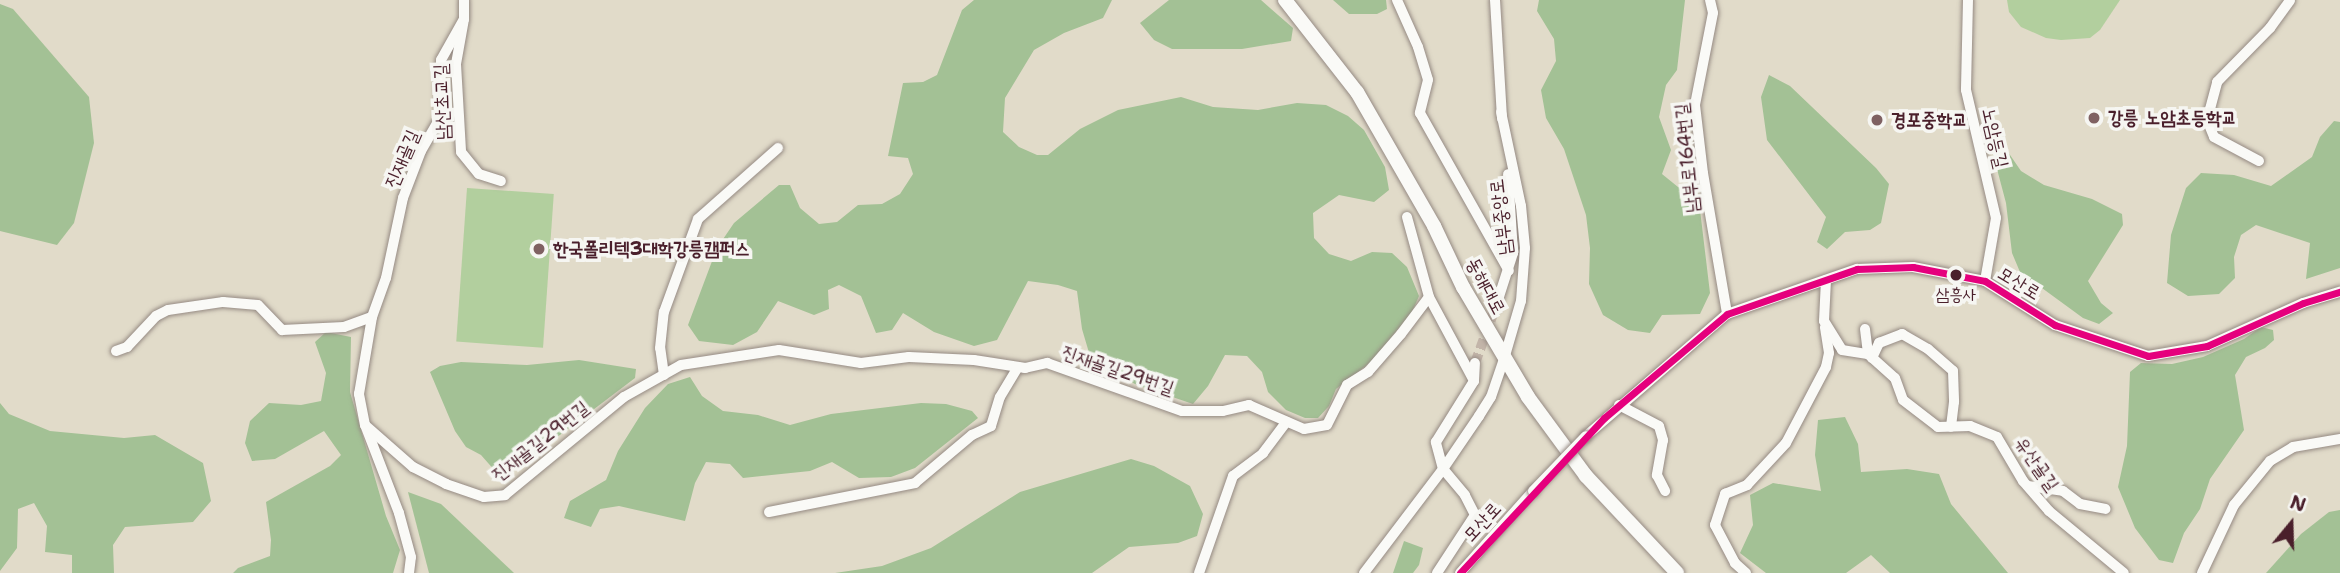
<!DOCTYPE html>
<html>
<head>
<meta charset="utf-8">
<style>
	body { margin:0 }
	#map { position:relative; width:2340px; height:573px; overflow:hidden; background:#e1dbc9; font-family:"Shantell Sans","Poor Story",sans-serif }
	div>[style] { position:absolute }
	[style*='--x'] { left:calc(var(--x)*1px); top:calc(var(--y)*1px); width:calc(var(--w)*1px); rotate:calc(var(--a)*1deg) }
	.green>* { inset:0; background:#b2cf9e; transform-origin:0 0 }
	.forest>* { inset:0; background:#a3c195 }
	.minor-tunnel>* { height:10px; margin-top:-5px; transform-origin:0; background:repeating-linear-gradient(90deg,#c3b5a9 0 10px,transparent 0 15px) }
	.roads { filter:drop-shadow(0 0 2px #958a83) drop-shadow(0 0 2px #958a83) }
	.minor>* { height:10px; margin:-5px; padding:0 5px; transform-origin:5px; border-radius:5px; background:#fafaf7 }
	.major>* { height:14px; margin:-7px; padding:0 7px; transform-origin:7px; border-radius:7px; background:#fafaf7 }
	.bridges { filter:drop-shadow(0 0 2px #958a83) drop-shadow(0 0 2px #958a83) }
	.minor-bridge>* { height:10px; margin:-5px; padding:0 5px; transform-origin:5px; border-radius:5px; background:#fafaf7 }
	.bus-1>* { height:7px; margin:-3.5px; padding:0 3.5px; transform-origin:3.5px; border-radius:3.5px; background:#e5007d }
	.dots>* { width:19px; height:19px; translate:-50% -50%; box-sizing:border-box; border:4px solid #f6f6f2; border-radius:50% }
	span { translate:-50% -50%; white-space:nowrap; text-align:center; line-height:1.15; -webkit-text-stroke:7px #f6f6f2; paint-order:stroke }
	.bus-label { font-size:17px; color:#4a1f2b }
	.street-label { font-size:19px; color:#4a1f2b }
	.poi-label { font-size:19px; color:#4a1f2b; font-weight:700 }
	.left { translate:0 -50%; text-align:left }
	.north { position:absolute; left:2256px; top:489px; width:70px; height:70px; -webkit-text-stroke:5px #f6f6f2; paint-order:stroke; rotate:19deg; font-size:19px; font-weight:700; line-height:28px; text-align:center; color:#4a1f2b }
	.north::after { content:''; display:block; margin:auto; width:24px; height:32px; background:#4a1f2b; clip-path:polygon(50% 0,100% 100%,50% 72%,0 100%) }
</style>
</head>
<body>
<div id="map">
	<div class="green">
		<i style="clip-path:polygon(2007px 0,2120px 0,2100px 30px,2090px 38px,2061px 40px,2046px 38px,2021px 27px,2009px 12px)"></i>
		<i style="left:467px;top:188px;width:87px;height:154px;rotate:4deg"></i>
	</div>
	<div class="forest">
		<i style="clip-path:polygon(974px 0,1112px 0,1103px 18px,1064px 33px,1034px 50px,1005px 98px,1003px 132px,1019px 147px,1037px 155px,1048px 155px,1080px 129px,1118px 110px,1181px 97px,1213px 107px,1258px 110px,1297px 103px,1326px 105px,1348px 116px,1364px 130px,1385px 167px,1389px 190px,1374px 202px,1339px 195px,1313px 213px,1314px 238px,1329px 254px,1351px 261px,1372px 252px,1392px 253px,1407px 267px,1419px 296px,1412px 312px,1372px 361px,1336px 389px,1329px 406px,1318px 418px,1305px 418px,1286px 410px,1268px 392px,1262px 372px,1247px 356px,1225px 355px,1208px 386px,1193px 404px,1137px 385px,1104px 368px,1090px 356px,1082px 329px,1077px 291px,1058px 285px,1028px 281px,997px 340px,974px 346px,934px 332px,903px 313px,892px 330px,876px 333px,861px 296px,839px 285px,828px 290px,829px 309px,814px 315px,778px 301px,757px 332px,733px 345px,699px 341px,688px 325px,717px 248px,734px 223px,779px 185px,790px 185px,800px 208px,819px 224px,837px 222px,858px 205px,882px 204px,900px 194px,913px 174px,908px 158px,888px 156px,903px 83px,923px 82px,937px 75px,962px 10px)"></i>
		<i style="clip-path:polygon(1169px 0,1261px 0,1293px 28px,1291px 41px,1242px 49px,1172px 49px,1154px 40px,1140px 23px)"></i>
		<i style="clip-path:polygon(1333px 0,1386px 0,1387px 9px,1377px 14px,1349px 14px)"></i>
		<i style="clip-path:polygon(1539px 0,1685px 0,1677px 70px,1666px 85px,1659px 117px,1671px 150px,1662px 174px,1678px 187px,1698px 193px,1710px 293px,1700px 314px,1662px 315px,1650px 333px,1628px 330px,1603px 315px,1589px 284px,1590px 248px,1586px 215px,1564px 149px,1546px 118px,1541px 90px,1556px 61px,1554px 39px,1537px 11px)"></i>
		<i style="clip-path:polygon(0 4px,13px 9px,89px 97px,94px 143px,74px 223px,57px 245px,0 231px)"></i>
		<i style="clip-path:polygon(1769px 75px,1790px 86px,1876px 168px,1889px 184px,1881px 223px,1870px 230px,1845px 232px,1827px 249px,1817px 242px,1826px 217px,1767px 140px,1761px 97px)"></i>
		<i style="clip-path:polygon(2334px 121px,2340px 122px,2340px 268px,2306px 279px,2310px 243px,2256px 225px,2241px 235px,2234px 257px,2235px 278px,2219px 294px,2188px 296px,2167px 283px,2171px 235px,2186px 188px,2201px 173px,2234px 175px,2271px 186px,2312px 157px,2320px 137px)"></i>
		<i style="clip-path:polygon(1995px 125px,2008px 152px,2021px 171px,2044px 185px,2092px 199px,2122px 214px,2123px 225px,2088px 281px,2101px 303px,2113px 313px,2099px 324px,2083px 318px,2020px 272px,2012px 253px,2006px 203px,1988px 135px)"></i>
		<i style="clip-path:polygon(2261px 327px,2273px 330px,2274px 340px,2265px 348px,2246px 357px,2235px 375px,2244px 430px,2210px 479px,2200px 509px,2184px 533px,2173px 563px,2159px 560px,2135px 528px,2118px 487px,2127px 446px,2130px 372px,2141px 363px,2172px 364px,2203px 357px,2244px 339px)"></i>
		<i style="clip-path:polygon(326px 332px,351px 337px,350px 392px,386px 516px,400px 550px,393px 573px,233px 573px,238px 568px,270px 556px,271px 540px,266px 502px,330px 466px,341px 455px,324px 431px,275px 459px,252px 461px,245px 443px,250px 421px,269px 403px,301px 405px,321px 401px,326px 373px,315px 342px)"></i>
		<i style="clip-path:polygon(579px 360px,636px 369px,635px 378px,548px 444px,520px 461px,508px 474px,496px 472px,481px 455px,466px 447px,455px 431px,430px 372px,440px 366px,461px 362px,527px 365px)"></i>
		<i style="clip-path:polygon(690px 377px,702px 396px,723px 411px,758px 415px,790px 425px,831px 414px,921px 403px,946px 404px,972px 411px,978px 418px,915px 468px,891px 477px,859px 478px,832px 462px,810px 471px,743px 478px,730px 464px,706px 462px,695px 483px,685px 521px,619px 506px,600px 509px,591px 527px,564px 518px,570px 501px,606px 480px,618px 451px,645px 408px,668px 384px)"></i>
		<i style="clip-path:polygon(0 403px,9px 414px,50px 431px,124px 438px,155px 435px,203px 463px,211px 501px,193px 522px,125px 527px,113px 545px,114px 573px,72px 573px,72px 555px,45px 552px,47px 526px,34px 503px,18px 509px,17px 548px,0 571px)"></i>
		<i style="clip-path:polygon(1845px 417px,1858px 444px,1861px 472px,1907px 469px,1939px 474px,1951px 504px,2008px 573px,1890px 573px,1871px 555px,1846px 573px,1766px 573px,1740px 553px,1753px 525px,1750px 495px,1773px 483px,1821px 491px,1815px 455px,1818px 420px)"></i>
		<i style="clip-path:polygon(1131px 459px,1154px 466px,1190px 486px,1203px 514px,1197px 536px,1178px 543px,1129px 547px,1092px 573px,835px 573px,882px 566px,931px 548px,1020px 492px)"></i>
		<i style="clip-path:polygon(408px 492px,441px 504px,514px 573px,429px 573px)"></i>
		<i style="clip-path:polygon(2340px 510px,2340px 573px,2266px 573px,2301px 534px,2329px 512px)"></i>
		<i style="clip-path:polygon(1404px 541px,1423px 548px,1419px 565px,1413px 573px,1393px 573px)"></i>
	</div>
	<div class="minor-tunnel">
		<i style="--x:1475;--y:363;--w:61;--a:-69.8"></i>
	</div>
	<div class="roads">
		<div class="minor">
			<i style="--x:464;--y:0;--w:19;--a:90"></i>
			<i style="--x:464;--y:19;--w:46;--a:100.1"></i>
			<i style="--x:456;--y:64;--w:88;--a:86.7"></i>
			<i style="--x:461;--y:152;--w:28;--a:51"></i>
			<i style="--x:479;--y:174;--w:23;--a:18"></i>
			<i style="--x:1397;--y:0;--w:51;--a:65.9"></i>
			<i style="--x:1418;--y:47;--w:34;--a:73"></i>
			<i style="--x:1428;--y:80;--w:34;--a:104"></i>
			<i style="--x:1420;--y:113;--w:181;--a:60.6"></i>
			<i style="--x:1495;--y:0;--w:119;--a:86.6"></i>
			<i style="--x:1710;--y:0;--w:13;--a:77"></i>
			<i style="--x:1713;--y:13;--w:94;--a:101.1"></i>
			<i style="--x:1695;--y:105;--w:68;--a:83.3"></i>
			<i style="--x:1703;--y:173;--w:143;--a:80.3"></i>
			<i style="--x:1968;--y:0;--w:90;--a:91.3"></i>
			<i style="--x:1966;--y:90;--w:131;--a:76.8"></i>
			<i style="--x:1996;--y:218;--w:64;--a:99.9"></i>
			<i style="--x:2259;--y:161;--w:51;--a:-151.9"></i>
			<i style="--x:2214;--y:137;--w:16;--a:-112"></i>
			<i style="--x:2208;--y:122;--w:13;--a:-81"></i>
			<i style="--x:2210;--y:109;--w:28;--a:-75"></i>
			<i style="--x:2217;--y:82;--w:76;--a:-45.5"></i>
			<i style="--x:2270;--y:28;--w:34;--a:-54"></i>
			<i style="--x:1407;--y:217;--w:83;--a:74.6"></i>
			<i style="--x:1429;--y:297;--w:95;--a:61.8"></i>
			<i style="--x:1826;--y:280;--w:41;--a:92.8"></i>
			<i style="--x:1824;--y:321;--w:34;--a:58"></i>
			<i style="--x:1842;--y:350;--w:26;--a:9"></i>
			<i style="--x:1868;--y:354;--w:36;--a:42"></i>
			<i style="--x:1895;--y:378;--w:23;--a:70"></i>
			<i style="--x:1903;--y:400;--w:44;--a:37.6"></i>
			<i style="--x:1938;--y:427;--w:32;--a:-2"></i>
			<i style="--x:1970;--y:426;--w:29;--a:22"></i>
			<i style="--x:1997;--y:437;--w:51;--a:59.4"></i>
			<i style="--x:2023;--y:481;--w:40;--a:49"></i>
			<i style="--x:2049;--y:511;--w:97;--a:39.6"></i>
			<i style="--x:1496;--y:306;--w:56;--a:-72.2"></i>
			<i style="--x:1513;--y:253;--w:79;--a:-93.6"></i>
			<i style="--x:1865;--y:329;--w:25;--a:83"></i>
			<i style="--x:116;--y:351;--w:12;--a:-20"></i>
			<i style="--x:127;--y:347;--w:42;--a:-46.9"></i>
			<i style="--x:156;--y:316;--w:13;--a:-27"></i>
			<i style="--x:168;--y:310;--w:56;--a:-8.3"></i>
			<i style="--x:223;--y:302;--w:35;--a:5"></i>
			<i style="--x:258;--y:305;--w:35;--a:46"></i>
			<i style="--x:282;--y:330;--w:62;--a:-2.8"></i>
			<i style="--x:344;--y:327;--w:30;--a:-20"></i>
			<i style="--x:1872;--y:358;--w:17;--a:-65"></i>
			<i style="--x:1879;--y:343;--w:25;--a:-21"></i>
			<i style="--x:1902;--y:334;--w:30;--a:30"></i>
			<i style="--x:1928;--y:349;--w:33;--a:41"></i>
			<i style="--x:1953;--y:371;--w:31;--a:88"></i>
			<i style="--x:1954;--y:402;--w:25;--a:97"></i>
			<i style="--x:664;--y:375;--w:27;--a:-98"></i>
			<i style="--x:660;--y:348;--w:36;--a:-84"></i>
			<i style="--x:664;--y:312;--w:99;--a:-69.9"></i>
			<i style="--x:698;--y:219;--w:107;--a:-41.6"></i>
			<i style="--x:1619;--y:405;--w:45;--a:27.7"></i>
			<i style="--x:1659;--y:426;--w:15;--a:74"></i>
			<i style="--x:1663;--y:440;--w:36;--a:100"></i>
			<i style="--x:1657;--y:475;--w:18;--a:63"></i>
			<i style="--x:365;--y:425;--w:64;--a:41.2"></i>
			<i style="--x:413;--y:467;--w:37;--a:27"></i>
			<i style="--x:446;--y:484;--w:40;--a:18.9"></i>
			<i style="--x:484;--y:497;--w:21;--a:-5"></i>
			<i style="--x:505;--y:495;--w:154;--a:-39.5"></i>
			<i style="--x:624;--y:397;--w:65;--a:-29.3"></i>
			<i style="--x:681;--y:365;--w:99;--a:-8.7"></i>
			<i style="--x:779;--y:350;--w:83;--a:9"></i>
			<i style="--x:861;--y:363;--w:48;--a:-7.1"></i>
			<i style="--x:909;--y:357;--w:65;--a:2.6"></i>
			<i style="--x:974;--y:360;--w:52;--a:8.9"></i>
			<i style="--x:1025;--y:368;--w:23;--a:-13"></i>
			<i style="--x:1047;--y:363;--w:143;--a:19.6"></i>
			<i style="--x:1182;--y:411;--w:41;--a:0"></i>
			<i style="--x:1223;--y:411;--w:27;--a:-13"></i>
			<i style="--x:1249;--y:405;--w:60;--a:23.6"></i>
			<i style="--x:1304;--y:429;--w:23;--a:-10"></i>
			<i style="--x:1327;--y:425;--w:45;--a:-63.4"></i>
			<i style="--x:1347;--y:385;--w:25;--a:-32"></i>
			<i style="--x:1368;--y:372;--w:50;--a:-49"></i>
			<i style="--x:1401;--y:334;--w:46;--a:-52.9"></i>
			<i style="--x:1586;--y:436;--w:186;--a:-40.9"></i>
			<i style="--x:1727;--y:314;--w:138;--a:-19.1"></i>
			<i style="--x:1857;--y:269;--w:56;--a:-2"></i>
			<i style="--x:1913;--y:267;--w:73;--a:11"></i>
			<i style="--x:1985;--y:281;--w:83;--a:32.2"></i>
			<i style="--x:2055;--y:325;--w:98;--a:18.4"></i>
			<i style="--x:2148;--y:356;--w:60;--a:-9.6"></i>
			<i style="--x:2207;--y:346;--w:105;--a:-24.1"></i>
			<i style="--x:2303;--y:303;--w:39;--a:-17"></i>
			<i style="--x:2028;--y:486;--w:35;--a:8"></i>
			<i style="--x:2063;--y:491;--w:21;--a:37"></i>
			<i style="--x:2080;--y:504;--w:26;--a:11"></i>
			<i style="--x:769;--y:512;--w:149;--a:-11.2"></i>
			<i style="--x:915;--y:483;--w:75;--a:-40.1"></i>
			<i style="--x:972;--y:435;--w:21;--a:-25"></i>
			<i style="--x:991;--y:426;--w:30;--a:-73"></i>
			<i style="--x:1000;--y:397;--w:35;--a:-59"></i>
			<i style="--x:409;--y:573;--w:16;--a:-83"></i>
			<i style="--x:411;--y:557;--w:46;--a:-105.3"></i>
			<i style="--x:399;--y:513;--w:94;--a:-111.1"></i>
			<i style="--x:365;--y:425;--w:32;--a:-101"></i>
			<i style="--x:359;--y:394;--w:78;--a:-80.4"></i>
			<i style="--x:372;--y:317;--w:41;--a:-70.3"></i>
			<i style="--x:386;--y:278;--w:82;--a:-78"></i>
			<i style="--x:403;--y:198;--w:50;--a:-69"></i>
			<i style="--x:421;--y:151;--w:38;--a:-60"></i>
			<i style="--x:440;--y:118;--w:58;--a:-89"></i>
			<i style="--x:441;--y:60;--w:47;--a:-60.7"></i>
			<i style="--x:1199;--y:573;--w:103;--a:-70.7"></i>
			<i style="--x:1233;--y:476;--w:38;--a:-37"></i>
			<i style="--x:1263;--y:453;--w:39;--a:-53"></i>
			<i style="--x:1364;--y:573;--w:131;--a:-52.8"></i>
			<i style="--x:1443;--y:469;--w:64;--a:-55.8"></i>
			<i style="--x:1479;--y:416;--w:22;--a:-58"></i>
			<i style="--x:1491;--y:397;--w:40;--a:-71.1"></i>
			<i style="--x:1504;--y:359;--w:60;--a:-73.7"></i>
			<i style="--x:1521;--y:301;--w:53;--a:-85.7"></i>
			<i style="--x:1525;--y:248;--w:42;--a:-95.4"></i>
			<i style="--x:1521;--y:206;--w:96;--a:-102"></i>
			<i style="--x:1437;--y:573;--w:69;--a:-56.8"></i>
			<i style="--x:1475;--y:515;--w:22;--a:-117"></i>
			<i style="--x:1465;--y:495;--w:34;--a:-130"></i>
			<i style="--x:1443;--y:469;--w:28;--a:-105"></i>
			<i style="--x:1436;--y:442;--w:72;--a:-58.1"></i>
			<i style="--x:1474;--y:381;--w:18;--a:-87"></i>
			<i style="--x:1460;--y:573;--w:110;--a:-48.3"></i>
			<i style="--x:1746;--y:573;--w:15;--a:-138"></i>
			<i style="--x:1735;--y:563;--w:43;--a:-117.8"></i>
			<i style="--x:1715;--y:525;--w:33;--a:-72"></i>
			<i style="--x:1725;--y:494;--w:24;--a:-22"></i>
			<i style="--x:1747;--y:485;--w:57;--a:-47.1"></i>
			<i style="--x:1786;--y:443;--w:86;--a:-62.2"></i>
			<i style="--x:1826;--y:367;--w:14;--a:-78"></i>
			<i style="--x:1829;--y:353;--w:26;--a:-99"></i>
			<i style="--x:2202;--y:573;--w:75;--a:-64.8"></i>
			<i style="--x:2234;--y:505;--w:57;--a:-50.7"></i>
			<i style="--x:2270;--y:461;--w:27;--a:-31"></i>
			<i style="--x:2293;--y:447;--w:48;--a:-9.7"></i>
		</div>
		<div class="major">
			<i style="--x:1285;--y:0;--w:117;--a:52"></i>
			<i style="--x:1357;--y:92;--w:155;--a:60.1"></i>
			<i style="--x:1434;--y:226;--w:68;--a:64.6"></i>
			<i style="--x:1463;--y:287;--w:128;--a:59.4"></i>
			<i style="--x:1528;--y:397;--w:98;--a:53.7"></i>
			<i style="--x:1586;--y:476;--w:133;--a:46.8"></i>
		</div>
	</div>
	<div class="bridges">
		<div class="minor-bridge">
			<i style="--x:1533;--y:491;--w:76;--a:-46.1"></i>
		</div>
	</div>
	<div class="bus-1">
		<i style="--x:1460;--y:573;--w:212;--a:-47.1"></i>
		<i style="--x:1604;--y:418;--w:161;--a:-40.2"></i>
		<i style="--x:1727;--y:314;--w:138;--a:-19.1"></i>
		<i style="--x:1857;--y:269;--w:56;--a:-2"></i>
		<i style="--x:1913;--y:267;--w:73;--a:11"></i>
		<i style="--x:1985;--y:281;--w:83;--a:32.2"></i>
		<i style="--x:2055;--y:325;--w:98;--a:18.4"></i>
		<i style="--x:2148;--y:356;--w:60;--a:-9.6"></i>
		<i style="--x:2207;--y:346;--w:105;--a:-24.1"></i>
		<i style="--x:2303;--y:303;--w:39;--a:-17"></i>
	</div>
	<div class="dots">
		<i style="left:2094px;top:118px;background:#7f6162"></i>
		<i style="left:1877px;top:120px;background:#7f6162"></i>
		<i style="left:539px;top:249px;background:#7f6162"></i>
		<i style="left:1956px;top:275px;background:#4a1f2b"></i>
	</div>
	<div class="bus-label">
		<span style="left:1956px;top:295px">삼흥사</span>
	</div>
	<div class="street-label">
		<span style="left:442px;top:102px;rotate:-92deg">남산초교길</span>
		<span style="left:1995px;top:138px;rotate:77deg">노암등길</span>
		<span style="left:1687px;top:158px;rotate:-96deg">남부로164번길</span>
		<span style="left:402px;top:159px;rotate:-67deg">진재골길</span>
		<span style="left:1501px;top:217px;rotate:-97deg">남부중앙로</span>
		<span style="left:2019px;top:283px;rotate:31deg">모산로</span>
		<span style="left:1486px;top:286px;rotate:62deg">동해대로</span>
		<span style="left:1118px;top:370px;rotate:19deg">진재골길29번길</span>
		<span style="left:540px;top:441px;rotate:-38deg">진재골길29번길</span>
		<span style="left:2037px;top:464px;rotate:55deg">유산골길</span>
		<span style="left:1482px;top:522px;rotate:-48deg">모산로</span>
	</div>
	<div class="poi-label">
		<span class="left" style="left:2108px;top:118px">강릉 노암초등학교</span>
		<span class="left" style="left:1891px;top:120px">경포중학교</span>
		<span class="left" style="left:553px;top:249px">한국폴리텍3대학강릉캠퍼스</span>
	</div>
	<div class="north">N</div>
</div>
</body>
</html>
